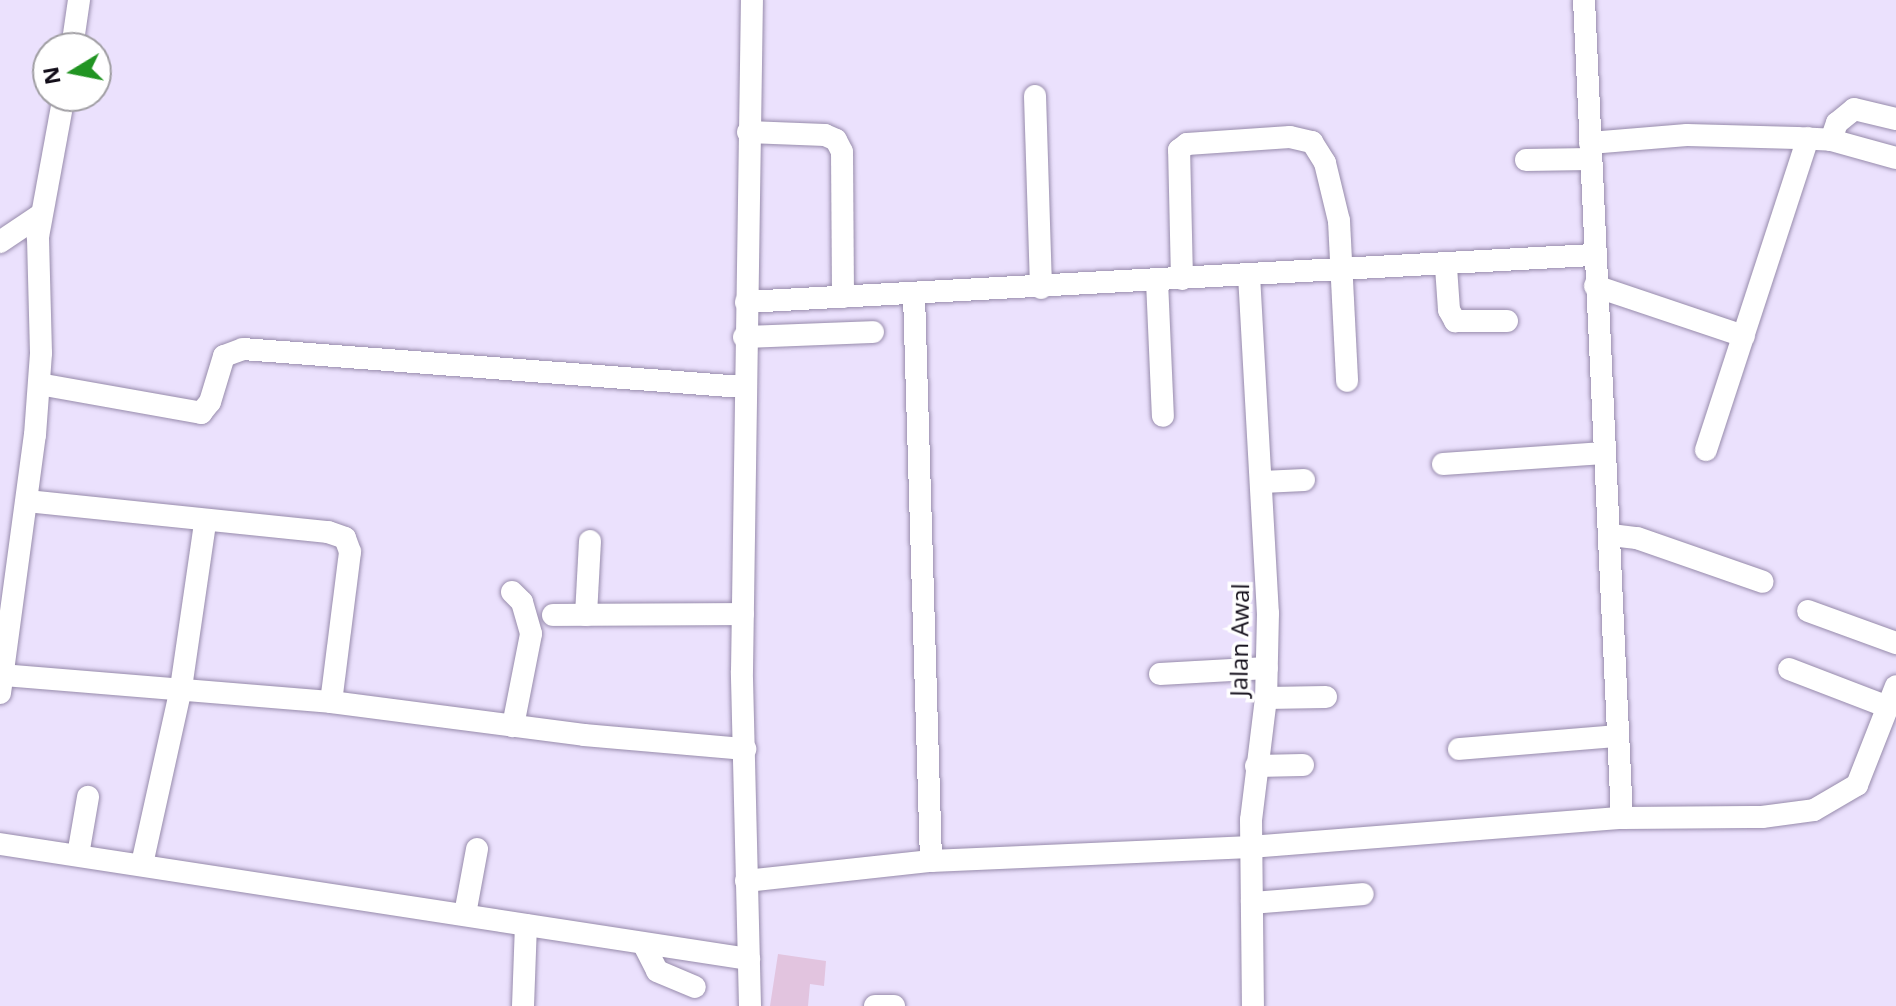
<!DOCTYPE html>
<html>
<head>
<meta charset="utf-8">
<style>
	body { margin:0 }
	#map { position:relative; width:1896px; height:1006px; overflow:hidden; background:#ebe1fd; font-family:"Open Sans",sans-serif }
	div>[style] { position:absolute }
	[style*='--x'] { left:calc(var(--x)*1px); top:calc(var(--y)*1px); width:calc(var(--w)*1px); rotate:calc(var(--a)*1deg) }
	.building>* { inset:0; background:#e2c4df }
	.roads { filter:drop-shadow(0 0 2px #978bab) drop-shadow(0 0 2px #978bab) }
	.minor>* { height:22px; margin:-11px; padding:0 11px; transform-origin:11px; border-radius:11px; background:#fff }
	span { translate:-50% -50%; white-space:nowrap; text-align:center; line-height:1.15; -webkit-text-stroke:7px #fff; paint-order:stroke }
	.street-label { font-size:24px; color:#110c18 }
	.north { position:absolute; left:32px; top:32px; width:80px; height:80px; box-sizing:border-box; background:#fff; border:2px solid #a09ea3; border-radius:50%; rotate:260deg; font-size:22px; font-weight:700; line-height:32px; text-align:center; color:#110c18 }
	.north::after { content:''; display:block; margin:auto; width:28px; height:36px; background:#219422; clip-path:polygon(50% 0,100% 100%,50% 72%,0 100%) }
</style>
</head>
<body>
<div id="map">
	<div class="building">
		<i style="clip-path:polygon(778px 954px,826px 961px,824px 986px,810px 984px,808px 1006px,770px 1006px)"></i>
	</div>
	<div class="roads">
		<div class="minor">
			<i style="--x:1584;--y:0;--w:819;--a:87.34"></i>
			<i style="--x:72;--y:48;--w:49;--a:-81.7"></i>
			<i style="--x:1035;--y:96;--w:192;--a:88.2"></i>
			<i style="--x:748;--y:132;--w:77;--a:2.2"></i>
			<i style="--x:825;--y:135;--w:12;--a:24"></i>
			<i style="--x:836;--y:140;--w:13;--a:63"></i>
			<i style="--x:842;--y:152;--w:145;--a:89.6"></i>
			<i style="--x:1831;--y:140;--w:18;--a:-71"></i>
			<i style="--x:1837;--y:123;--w:22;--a:-39"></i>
			<i style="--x:1854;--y:109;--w:43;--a:13.4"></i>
			<i style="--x:1590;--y:143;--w:97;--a:-4.7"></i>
			<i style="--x:1687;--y:135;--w:110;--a:1.6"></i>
			<i style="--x:1797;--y:138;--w:34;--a:3"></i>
			<i style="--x:1831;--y:140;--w:67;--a:15.5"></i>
			<i style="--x:1526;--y:160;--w:64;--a:-0.9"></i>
			<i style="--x:0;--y:242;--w:48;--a:-34"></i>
			<i style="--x:1446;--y:267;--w:43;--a:86"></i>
			<i style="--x:1449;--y:310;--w:13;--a:61"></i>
			<i style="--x:1455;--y:321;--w:52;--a:0"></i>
			<i style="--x:1249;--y:275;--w:339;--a:86.8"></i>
			<i style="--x:1268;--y:613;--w:85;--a:91.3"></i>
			<i style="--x:1266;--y:698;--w:123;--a:97"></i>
			<i style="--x:1251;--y:820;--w:186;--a:89.4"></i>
			<i style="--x:1182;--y:279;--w:129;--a:-91.3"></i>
			<i style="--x:1179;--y:150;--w:10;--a:-37"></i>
			<i style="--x:1187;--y:144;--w:103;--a:-3.9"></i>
			<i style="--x:1290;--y:137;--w:23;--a:13"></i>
			<i style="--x:1312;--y:142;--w:25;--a:58"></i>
			<i style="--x:1325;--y:163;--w:60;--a:76.4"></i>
			<i style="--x:1339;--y:221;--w:160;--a:87.1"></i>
			<i style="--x:1157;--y:281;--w:135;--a:87.5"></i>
			<i style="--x:1595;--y:286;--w:157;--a:18.6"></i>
			<i style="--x:914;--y:295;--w:566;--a:88.28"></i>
			<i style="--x:746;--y:302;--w:848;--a:-3.18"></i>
			<i style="--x:744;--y:337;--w:129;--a:-2.2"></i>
			<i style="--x:39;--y:384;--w:165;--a:10.1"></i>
			<i style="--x:201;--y:413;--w:14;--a:-51"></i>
			<i style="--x:210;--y:402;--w:48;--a:-73.1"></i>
			<i style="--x:224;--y:356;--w:20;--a:-20"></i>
			<i style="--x:243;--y:349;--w:501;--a:4.35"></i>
			<i style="--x:1706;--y:450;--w:328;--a:-71.9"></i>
			<i style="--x:1443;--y:464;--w:161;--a:-3.9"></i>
			<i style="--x:1263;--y:482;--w:41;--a:-2.8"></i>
			<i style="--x:27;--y:501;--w:303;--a:5.9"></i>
			<i style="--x:328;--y:532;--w:18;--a:19"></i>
			<i style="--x:345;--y:538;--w:15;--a:70"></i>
			<i style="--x:350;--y:552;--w:151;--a:97.2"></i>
			<i style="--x:1611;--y:535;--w:26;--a:7"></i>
			<i style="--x:1637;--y:538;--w:133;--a:19.2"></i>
			<i style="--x:512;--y:592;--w:14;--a:45"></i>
			<i style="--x:522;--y:602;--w:33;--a:74"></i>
			<i style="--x:531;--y:634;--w:94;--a:101.1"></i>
			<i style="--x:1808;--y:611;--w:94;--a:20"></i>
			<i style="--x:553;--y:615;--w:190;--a:-0.3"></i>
			<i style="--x:586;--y:615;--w:74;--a:-86.9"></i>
			<i style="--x:1789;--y:669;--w:106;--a:21"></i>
			<i style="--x:1160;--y:674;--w:107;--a:-3.2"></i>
			<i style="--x:3;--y:675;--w:329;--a:4.7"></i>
			<i style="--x:331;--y:702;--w:255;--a:7.4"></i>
			<i style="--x:584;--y:735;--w:162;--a:5"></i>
			<i style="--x:0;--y:693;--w:260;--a:-82.3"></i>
			<i style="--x:35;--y:435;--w:82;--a:-85.8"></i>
			<i style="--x:41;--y:353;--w:116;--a:-91.5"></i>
			<i style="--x:38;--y:237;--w:143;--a:-79.6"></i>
			<i style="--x:1266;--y:698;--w:60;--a:-1"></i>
			<i style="--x:1459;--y:749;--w:158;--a:-4.7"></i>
			<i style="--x:1256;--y:766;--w:47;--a:-1.2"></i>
			<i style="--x:0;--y:844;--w:758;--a:8.73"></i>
			<i style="--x:78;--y:855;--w:59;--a:-80.2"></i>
			<i style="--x:142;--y:864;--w:180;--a:-77.5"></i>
			<i style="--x:181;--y:688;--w:167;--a:-81.7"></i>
			<i style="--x:746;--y:881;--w:186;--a:-6.2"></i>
			<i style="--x:931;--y:861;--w:319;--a:-2.5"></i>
			<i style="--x:1250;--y:847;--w:373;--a:-4.5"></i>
			<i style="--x:1622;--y:818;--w:140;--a:-0.4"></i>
			<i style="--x:1762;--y:817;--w:52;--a:-7.7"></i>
			<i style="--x:1814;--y:810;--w:50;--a:-30.2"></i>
			<i style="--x:1857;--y:785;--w:106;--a:-68.5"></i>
			<i style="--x:1252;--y:903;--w:111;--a:-4.6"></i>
			<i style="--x:465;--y:914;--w:66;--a:-79.5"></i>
			<i style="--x:644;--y:945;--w:29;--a:63"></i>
			<i style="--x:657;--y:971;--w:41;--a:22.8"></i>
			<i style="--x:523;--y:1006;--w:81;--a:-87.9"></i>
			<i style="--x:750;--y:1006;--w:335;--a:-91.4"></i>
			<i style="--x:742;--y:671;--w:671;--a:-89.15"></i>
			<i style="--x:875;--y:1006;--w:19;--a:0"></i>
		</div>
	</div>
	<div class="street-label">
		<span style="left:1239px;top:640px;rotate:-89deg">Jalan Awal</span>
	</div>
	<div class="north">N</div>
</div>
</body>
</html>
